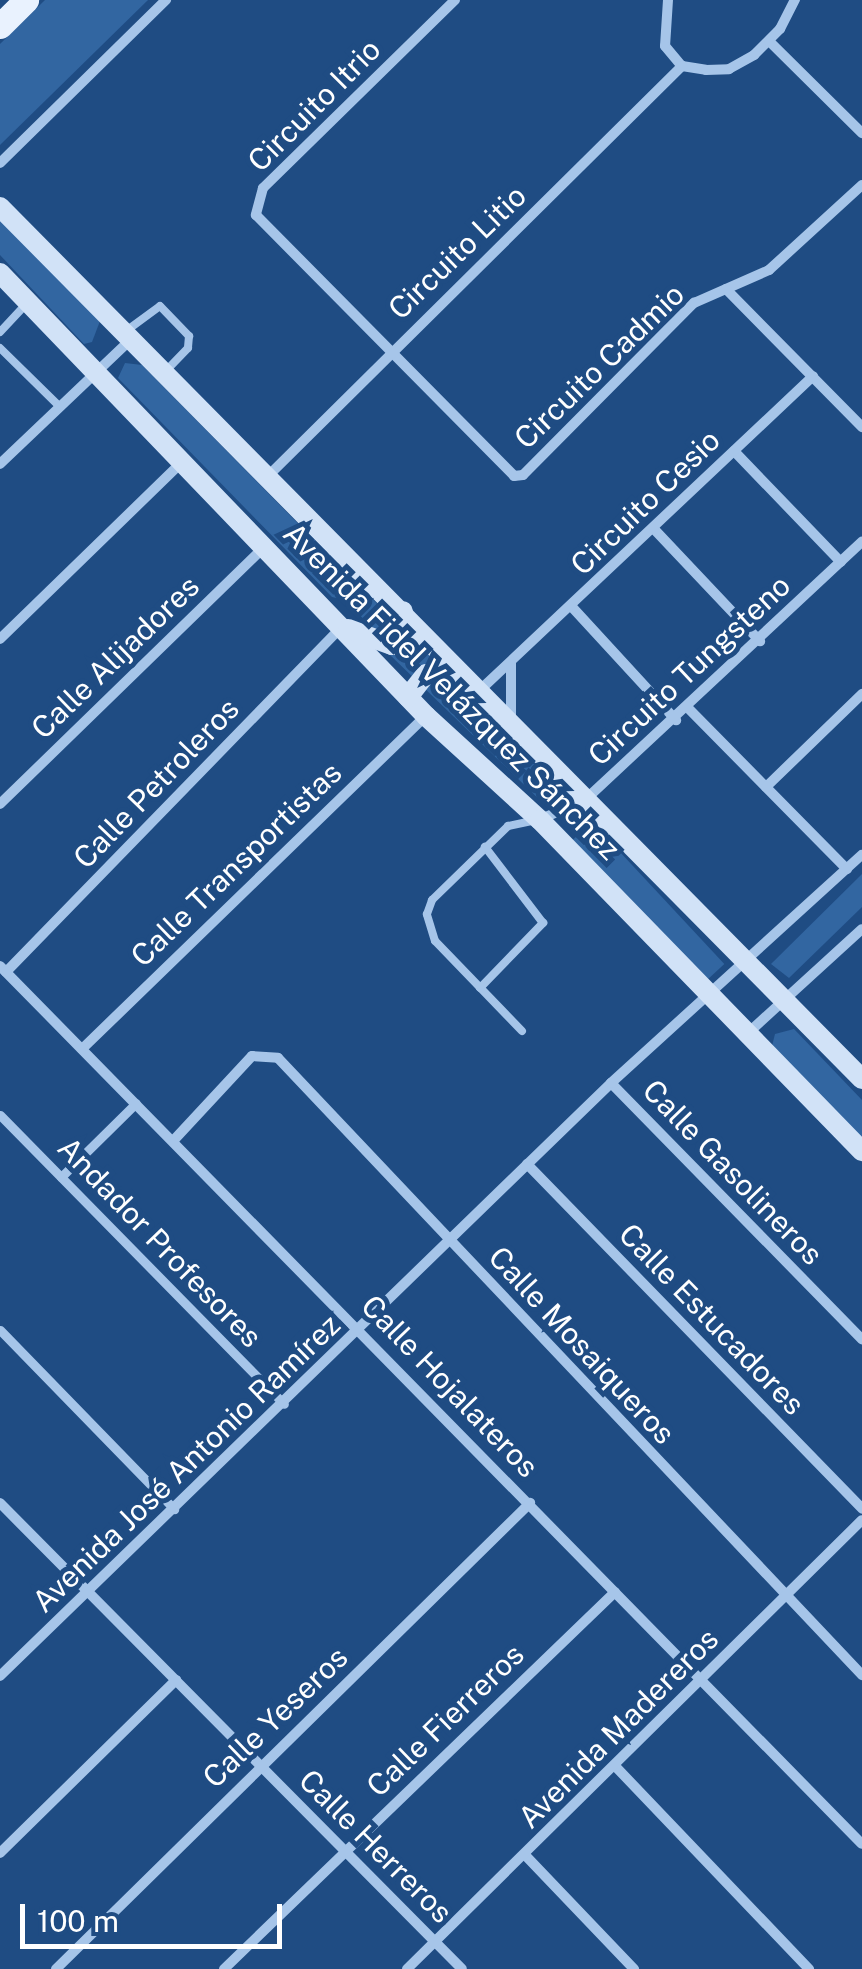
<!DOCTYPE html>
<html>
<head>
<meta charset="utf-8">
<style>
	body { margin:0 }
	#map { position:relative; width:862px; height:1969px; overflow:hidden; background:#1f4c83; font-family:"Public Sans",sans-serif }
	div>[style] { position:absolute }
	[style*='--x'] { left:calc(var(--x)*1px); top:calc(var(--y)*1px); width:calc(var(--w)*1px); rotate:calc(var(--a)*1deg) }
	.green>* { inset:0; background:#3266a1; transform-origin:0 0 }
	.service>* { height:8px; margin:-4px; padding:0 4px; transform-origin:4px; border-radius:4px; background:#a6c5e9 }
	.pedestrian>* { height:9px; margin:-4.5px; padding:0 4.5px; transform-origin:4.5px; border-radius:4.5px; background:#a6c5e9 }
	.minor>* { height:10px; margin:-5px; padding:0 5px; transform-origin:5px; border-radius:5px; background:#a6c5e9 }
	.secondary>* { height:20px; margin:-10px; padding:0 10px; transform-origin:10px; border-radius:10px; background:#d1e2f7 }
	.primary>* { height:25px; margin:-12.5px; padding:0 12.5px; transform-origin:12.5px; border-radius:12.5px; background:#e9f2fe }
	span { translate:-50% -50%; white-space:nowrap; text-align:center; line-height:1.15; -webkit-text-stroke:10px #1f4c83; paint-order:stroke }
	.street-label { font-size:30px; color:#fff }
	.scale { position:absolute; left:20px; top:1904px; width:262px; height:45px; box-sizing:border-box; border:5px solid #fff; border-top:0; padding-left:12px; font-size:30px; line-height:35px; white-space:nowrap; color:#fff; -webkit-text-stroke:8px #1f4c83; paint-order:stroke }
</style>
</head>
<body>
<div id="map">
	<div class="green">
		<i style="clip-path:polygon(45px 0,148px 0,0 145px,0 44px)"></i>
		<i style="clip-path:polygon(0 216px,100px 321px,92px 342px,84px 344px,0 255px)"></i>
		<i style="clip-path:polygon(125px 363px,142px 365px,395px 622px,393px 637px,383px 639px,345px 600px,332px 597px,118px 378px)"></i>
		<i style="clip-path:polygon(414px 640px,561px 786px,558px 800px,543px 803px,389px 654px)"></i>
		<i style="left:592px;top:822px;width:194px;height:28px;rotate:47deg"></i>
		<i style="clip-path:polygon(862px 874px,862px 907px,789px 978px,771px 964px)"></i>
		<i style="clip-path:polygon(794px 1029px,862px 1100px,862px 1140px,772px 1046px,775px 1034px)"></i>
	</div>
	<div class="service">
		<i style="--x:126;--y:331;--w:42;--a:-36.3"></i>
		<i style="--x:160;--y:306;--w:42;--a:46"></i>
		<i style="--x:189;--y:336;--w:12;--a:95"></i>
		<i style="--x:188;--y:348;--w:33;--a:134"></i>
		<i style="--x:0;--y:332;--w:37;--a:-47"></i>
		<i style="--x:0;--y:348;--w:83;--a:44.5"></i>
		<i style="--x:480;--y:988;--w:91;--a:-45.9"></i>
		<i style="--x:543;--y:923;--w:96;--a:-127.3"></i>
		<i style="--x:522;--y:1031;--w:125;--a:-134"></i>
		<i style="--x:435;--y:941;--w:28;--a:-107"></i>
		<i style="--x:427;--y:914;--w:15;--a:-70"></i>
		<i style="--x:432;--y:900;--w:106;--a:-44.2"></i>
		<i style="--x:508;--y:826;--w:29;--a:-12"></i>
	</div>
	<div class="pedestrian">
		<i style="--x:0;--y:1115;--w:405;--a:45.5"></i>
		<i style="--x:61;--y:1177;--w:105;--a:-44.6"></i>
		<i style="--x:0;--y:1330;--w:250;--a:45.8"></i>
	</div>
	<div class="minor">
		<i style="--x:455;--y:0;--w:269;--a:135.6"></i>
		<i style="--x:263;--y:188;--w:28;--a:105"></i>
		<i style="--x:256;--y:215;--w:367;--a:45.3"></i>
		<i style="--x:514;--y:476;--w:9;--a:-6"></i>
		<i style="--x:523;--y:475;--w:243;--a:-45.2"></i>
		<i style="--x:694;--y:303;--w:82;--a:-23.7"></i>
		<i style="--x:769;--y:270;--w:126;--a:-42.4"></i>
		<i style="--x:668;--y:0;--w:46;--a:93.7"></i>
		<i style="--x:665;--y:46;--w:26;--a:50"></i>
		<i style="--x:682;--y:66;--w:24;--a:9"></i>
		<i style="--x:706;--y:70;--w:23;--a:-2"></i>
		<i style="--x:729;--y:69;--w:29;--a:-29"></i>
		<i style="--x:754;--y:55;--w:37;--a:-45"></i>
		<i style="--x:780;--y:29;--w:33;--a:-63"></i>
		<i style="--x:769;--y:41;--w:131;--a:44.7"></i>
		<i style="--x:0;--y:163;--w:233;--a:-44.5"></i>
		<i style="--x:726;--y:289;--w:194;--a:45.4"></i>
		<i style="--x:734;--y:451;--w:154;--a:46.1"></i>
		<i style="--x:0;--y:464;--w:180;--a:-43.6"></i>
		<i style="--x:268;--y:476;--w:583;--a:-44.72"></i>
		<i style="--x:653;--y:528;--w:156;--a:46.6"></i>
		<i style="--x:572;--y:607;--w:154;--a:47.4"></i>
		<i style="--x:0;--y:639;--w:254;--a:-44.2"></i>
		<i style="--x:479;--y:691;--w:459;--a:-43.3"></i>
		<i style="--x:689;--y:709;--w:225;--a:45.4"></i>
		<i style="--x:511;--y:721;--w:59;--a:-90"></i>
		<i style="--x:766;--y:787;--w:134;--a:-44.1"></i>
		<i style="--x:0;--y:804;--w:368;--a:-44.2"></i>
		<i style="--x:541;--y:819;--w:48;--a:-23.4"></i>
		<i style="--x:585;--y:800;--w:379;--a:-43"></i>
		<i style="--x:0;--y:966;--w:1230;--a:45.53"></i>
		<i style="--x:6;--y:972;--w:480;--a:-45.8"></i>
		<i style="--x:748;--y:1033;--w:154;--a:-42.4"></i>
		<i style="--x:82;--y:1049;--w:479;--a:-44.1"></i>
		<i style="--x:611;--y:1083;--w:359;--a:45.6"></i>
		<i style="--x:173;--y:1141;--w:116;--a:-47.1"></i>
		<i style="--x:252;--y:1056;--w:26;--a:4"></i>
		<i style="--x:278;--y:1058;--w:850;--a:46.57"></i>
		<i style="--x:527;--y:1164;--w:481;--a:45.8"></i>
		<i style="--x:0;--y:1503;--w:656;--a:45.25"></i>
		<i style="--x:0;--y:1676;--w:851;--a:-44.14"></i>
		<i style="--x:611;--y:1083;--w:339;--a:-42.3"></i>
		<i style="--x:615;--y:1766;--w:281;--a:46.3"></i>
		<i style="--x:0;--y:1853;--w:247;--a:-44.5"></i>
		<i style="--x:525;--y:1855;--w:158;--a:46.3"></i>
		<i style="--x:56;--y:1969;--w:665;--a:-44.51"></i>
		<i style="--x:224;--y:1969;--w:543;--a:-43.96"></i>
		<i style="--x:407;--y:1969;--w:639;--a:-44.62"></i>
	</div>
	<div class="secondary">
		<i style="--x:0;--y:207;--w:1226;--a:45.33"></i>
		<i style="--x:0;--y:273;--w:615;--a:46.12"></i>
		<i style="--x:426;--y:716;--w:154;--a:42.4"></i>
		<i style="--x:540;--y:820;--w:462;--a:45.8"></i>
		<i style="--x:348;--y:629;--w:47;--a:20"></i>
		<i style="--x:392;--y:645;--w:16;--a:-30"></i>
		<i style="--x:406;--y:637;--w:26;--a:-97"></i>
		<i style="--x:408;--y:697;--w:29;--a:-52"></i>
		<i style="--x:426;--y:674;--w:33;--a:0"></i>
	</div>
	<div class="primary">
		<i style="--x:0;--y:26;--w:37;--a:-45"></i>
	</div>
	<div class="street-label">
		<span style="left:314px;top:105px;rotate:-45deg">Circuito Itrio</span>
		<span style="left:457px;top:252px;rotate:-44deg">Circuito Litio</span>
		<span style="left:599px;top:366px;rotate:-44deg">Circuito Cadmio</span>
		<span style="left:645px;top:502px;rotate:-44deg">Circuito Cesio</span>
		<span style="left:115px;top:657px;rotate:-44deg">Calle Alijadores</span>
		<span style="left:689px;top:670px;rotate:-43deg">Circuito Tungsteno</span>
		<span style="left:452px;top:691px;rotate:45deg">Avenida Fidel Velázquez Sánchez</span>
		<span style="left:156px;top:783px;rotate:-46deg">Calle Petroleros</span>
		<span style="left:236px;top:864px;rotate:-44deg">Calle Transportistas</span>
		<span style="left:733px;top:1172px;rotate:46deg">Calle Gasolineros</span>
		<span style="left:160px;top:1242px;rotate:46deg">Andador Profesores</span>
		<span style="left:712px;top:1319px;rotate:46deg">Calle Estucadores</span>
		<span style="left:582px;top:1345px;rotate:47deg">Calle Mosaiqueros</span>
		<span style="left:450px;top:1386px;rotate:46deg">Calle Hojalateros</span>
		<span style="left:186px;top:1463px;rotate:-44deg">Avenida José Antonio Ramírez</span>
		<span style="left:275px;top:1717px;rotate:-44deg">Calle Yeseros</span>
		<span style="left:445px;top:1720px;rotate:-44deg">Calle Fierreros</span>
		<span style="left:618px;top:1728px;rotate:-45deg">Avenida Madereros</span>
		<span style="left:376px;top:1846px;rotate:45deg">Calle Herreros</span>
	</div>
	<div class="scale">100 m</div>
</div>
</body>
</html>
